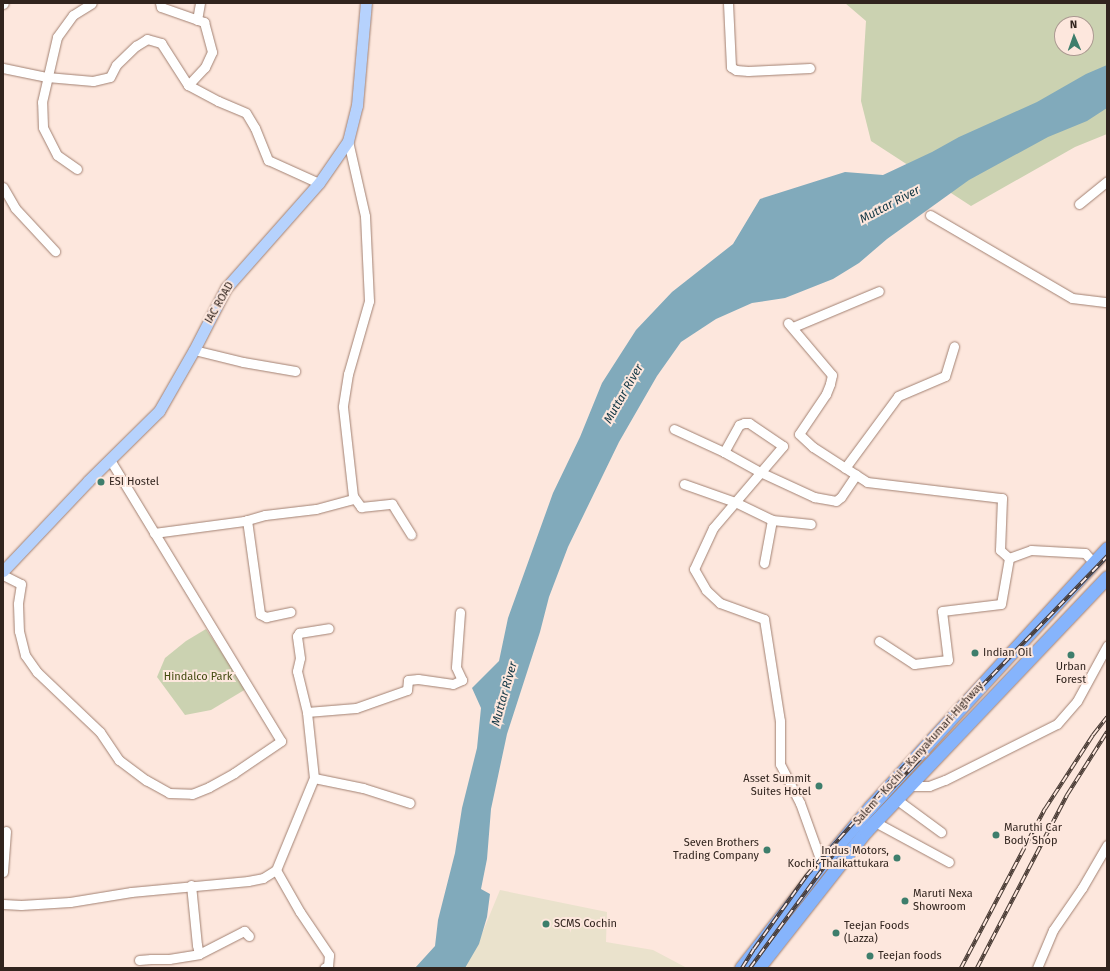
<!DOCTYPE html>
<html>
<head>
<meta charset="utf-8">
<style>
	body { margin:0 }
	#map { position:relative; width:1110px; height:971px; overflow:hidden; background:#fde7dd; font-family:"Fira Sans",sans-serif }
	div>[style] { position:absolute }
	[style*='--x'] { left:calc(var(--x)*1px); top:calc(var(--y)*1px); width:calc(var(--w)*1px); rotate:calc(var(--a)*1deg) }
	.education>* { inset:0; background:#eae2cc }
	.green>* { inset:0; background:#cbd2b1 }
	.water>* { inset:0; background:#81aabb }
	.roads { filter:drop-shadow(0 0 1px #a28172) drop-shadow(0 0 1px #a28172) }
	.minor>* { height:9px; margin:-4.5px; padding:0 4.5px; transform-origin:4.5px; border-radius:4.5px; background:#fff }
	.major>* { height:11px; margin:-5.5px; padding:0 5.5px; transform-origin:5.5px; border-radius:5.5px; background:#b6d2fd }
	.highway>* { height:13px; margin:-6.5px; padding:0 6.5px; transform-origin:6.5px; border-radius:6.5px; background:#86b4fc }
	.rail>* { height:4px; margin-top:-2px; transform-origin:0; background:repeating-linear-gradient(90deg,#fde7dd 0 8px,#493b34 0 16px); box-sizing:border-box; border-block:1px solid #493b34 }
	.dots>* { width:11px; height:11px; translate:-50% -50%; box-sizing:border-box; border:2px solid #fde7dd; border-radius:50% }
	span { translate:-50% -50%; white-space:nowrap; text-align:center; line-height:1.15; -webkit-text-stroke:4px #fde7dd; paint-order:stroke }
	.street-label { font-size:11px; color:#31241e }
	.poi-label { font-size:11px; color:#31241e }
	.left { translate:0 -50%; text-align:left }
	.right { translate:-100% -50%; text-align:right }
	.park-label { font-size:11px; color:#424a0f }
	.water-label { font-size:12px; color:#123745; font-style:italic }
	.frame { position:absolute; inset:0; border:4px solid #31241e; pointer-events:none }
	.north { position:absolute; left:1054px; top:16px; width:40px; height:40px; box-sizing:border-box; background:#fde7dd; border:1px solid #ab9991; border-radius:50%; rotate:358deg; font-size:11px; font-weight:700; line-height:16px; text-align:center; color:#31241e }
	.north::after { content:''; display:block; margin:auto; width:14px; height:18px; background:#3e7e6c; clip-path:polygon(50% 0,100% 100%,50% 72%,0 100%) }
</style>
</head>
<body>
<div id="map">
	<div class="education">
		<i style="clip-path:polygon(500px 890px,607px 912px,606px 942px,653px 950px,687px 968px,458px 968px,481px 936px)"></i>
	</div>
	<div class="green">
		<i style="clip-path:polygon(evenodd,845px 3px,1107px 3px,1107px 134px,1075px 147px,971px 206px,871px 141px,861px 101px,866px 21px,845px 3px,1062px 24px,1086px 24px,1086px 48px,1062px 48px,1062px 24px)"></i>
		<i style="clip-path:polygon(206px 629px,246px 689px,211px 710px,185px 715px,157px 677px,165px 658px,186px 641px)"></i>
	</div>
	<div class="water">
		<i style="clip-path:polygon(1107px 65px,1107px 108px,1087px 121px,1048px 137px,969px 180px,887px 239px,859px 263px,833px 279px,785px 298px,752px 303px,716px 319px,681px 342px,657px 376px,619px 442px,568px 547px,549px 597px,540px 632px,507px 734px,491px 809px,487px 859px,481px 889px,490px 894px,487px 917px,479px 944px,465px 968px,415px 968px,435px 946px,438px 920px,455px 853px,462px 808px,477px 748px,481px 708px,472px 688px,499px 661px,508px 618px,553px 493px,580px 437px,602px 383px,636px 330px,672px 292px,733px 244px,760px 199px,845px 172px,883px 175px,932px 152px,959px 137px,1037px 102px,1086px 74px)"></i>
	</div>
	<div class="roads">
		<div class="minor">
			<i style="--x:160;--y:3;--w:4;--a:76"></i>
			<i style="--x:161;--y:7;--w:46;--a:19.2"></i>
			<i style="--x:204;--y:22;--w:31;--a:75"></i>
			<i style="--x:212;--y:52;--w:17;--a:115"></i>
			<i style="--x:205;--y:67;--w:25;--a:133"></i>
			<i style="--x:728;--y:3;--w:64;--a:87.3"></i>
			<i style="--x:731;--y:67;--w:6;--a:31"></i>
			<i style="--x:736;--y:70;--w:12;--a:5"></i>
			<i style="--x:748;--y:71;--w:62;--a:-2.8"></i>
			<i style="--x:3;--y:4;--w:1;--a:-45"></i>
			<i style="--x:197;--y:20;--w:17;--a:-80"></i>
			<i style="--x:3;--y:68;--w:45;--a:11.6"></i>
			<i style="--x:47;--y:77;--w:46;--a:5"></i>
			<i style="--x:93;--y:81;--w:17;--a:-13"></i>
			<i style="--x:110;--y:77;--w:13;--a:-63"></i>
			<i style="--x:116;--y:65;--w:28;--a:-44"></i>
			<i style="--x:136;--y:46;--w:13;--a:-32"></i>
			<i style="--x:147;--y:39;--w:15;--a:16"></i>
			<i style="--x:161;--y:43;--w:50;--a:57.3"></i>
			<i style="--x:188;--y:85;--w:34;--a:28"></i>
			<i style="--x:218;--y:101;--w:30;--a:23"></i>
			<i style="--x:246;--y:113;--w:17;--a:59"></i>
			<i style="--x:255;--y:128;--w:35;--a:68"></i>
			<i style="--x:268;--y:160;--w:56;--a:24.3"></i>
			<i style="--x:348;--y:141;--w:77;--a:77.2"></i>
			<i style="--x:365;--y:216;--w:85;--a:87.3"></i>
			<i style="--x:369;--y:301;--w:76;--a:106"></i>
			<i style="--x:348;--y:374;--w:33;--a:99"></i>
			<i style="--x:343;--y:407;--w:90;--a:83.6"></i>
			<i style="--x:353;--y:496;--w:14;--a:54"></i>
			<i style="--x:361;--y:507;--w:31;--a:-6"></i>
			<i style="--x:392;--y:504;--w:36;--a:58"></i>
			<i style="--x:77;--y:169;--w:24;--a:-145"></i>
			<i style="--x:57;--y:155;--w:31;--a:-117"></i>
			<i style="--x:43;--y:127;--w:25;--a:-92"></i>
			<i style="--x:42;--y:102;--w:67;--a:-77"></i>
			<i style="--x:57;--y:37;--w:27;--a:-54"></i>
			<i style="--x:73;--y:15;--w:22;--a:-32"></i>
			<i style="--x:3;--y:187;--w:24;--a:60"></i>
			<i style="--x:15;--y:208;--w:59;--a:47.1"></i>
			<i style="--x:1079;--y:204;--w:36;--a:-39"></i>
			<i style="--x:930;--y:215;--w:164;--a:30.3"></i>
			<i style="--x:1072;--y:298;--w:35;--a:7"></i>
			<i style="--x:788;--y:323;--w:68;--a:49.8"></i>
			<i style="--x:832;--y:375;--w:9;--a:103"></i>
			<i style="--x:830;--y:384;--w:11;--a:112"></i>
			<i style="--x:826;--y:394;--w:48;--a:124"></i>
			<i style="--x:799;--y:434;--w:19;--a:43"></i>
			<i style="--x:813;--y:447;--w:64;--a:32.9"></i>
			<i style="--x:867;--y:482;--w:136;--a:6.8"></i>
			<i style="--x:1002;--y:498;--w:52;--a:92.2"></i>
			<i style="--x:1000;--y:550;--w:12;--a:42"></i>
			<i style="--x:1009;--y:558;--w:23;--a:-20"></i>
			<i style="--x:1031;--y:550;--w:54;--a:3.2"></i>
			<i style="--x:1085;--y:553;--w:12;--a:48"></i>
			<i style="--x:793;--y:327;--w:93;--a:-22.7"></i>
			<i style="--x:194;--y:350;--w:50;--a:13.8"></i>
			<i style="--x:243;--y:362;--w:53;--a:9.8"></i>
			<i style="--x:674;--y:429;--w:55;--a:24.7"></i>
			<i style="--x:724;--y:452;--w:41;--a:29.1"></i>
			<i style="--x:760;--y:472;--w:60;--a:24.8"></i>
			<i style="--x:814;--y:497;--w:22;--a:10"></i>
			<i style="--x:836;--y:501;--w:6;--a:-39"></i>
			<i style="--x:841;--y:497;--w:27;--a:-56"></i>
			<i style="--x:724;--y:452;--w:31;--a:-61"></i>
			<i style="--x:739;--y:425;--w:5;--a:-22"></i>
			<i style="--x:744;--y:423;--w:5;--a:0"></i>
			<i style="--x:749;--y:423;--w:41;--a:34.1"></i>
			<i style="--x:783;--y:446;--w:108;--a:130.5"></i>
			<i style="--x:713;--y:528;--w:45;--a:114.9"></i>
			<i style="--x:694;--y:569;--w:24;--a:60"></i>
			<i style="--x:706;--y:590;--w:19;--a:43"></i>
			<i style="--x:720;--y:603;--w:47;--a:20"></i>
			<i style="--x:764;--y:619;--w:103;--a:81.1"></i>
			<i style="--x:780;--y:721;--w:43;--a:90"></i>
			<i style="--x:780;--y:764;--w:44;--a:62.9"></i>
			<i style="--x:800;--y:803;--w:65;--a:70.2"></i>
			<i style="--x:845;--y:468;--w:89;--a:-53.6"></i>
			<i style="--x:898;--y:396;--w:51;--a:-23.1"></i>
			<i style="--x:945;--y:376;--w:31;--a:-73"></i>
			<i style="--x:684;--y:484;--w:54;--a:19.4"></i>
			<i style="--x:735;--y:502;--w:41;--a:25.9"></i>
			<i style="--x:772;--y:520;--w:39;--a:6"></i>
			<i style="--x:247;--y:520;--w:95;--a:82.1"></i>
			<i style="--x:260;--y:614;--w:7;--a:27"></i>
			<i style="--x:266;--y:617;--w:25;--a:-12"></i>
			<i style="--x:154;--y:533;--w:91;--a:-7.6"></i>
			<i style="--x:244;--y:521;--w:22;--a:-16"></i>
			<i style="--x:265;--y:515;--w:51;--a:-6.7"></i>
			<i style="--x:316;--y:509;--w:39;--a:-15"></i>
			<i style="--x:764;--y:563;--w:44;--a:-79.5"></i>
			<i style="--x:3;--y:575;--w:20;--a:27"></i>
			<i style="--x:21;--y:584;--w:20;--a:99"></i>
			<i style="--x:18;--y:604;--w:27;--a:88"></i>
			<i style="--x:19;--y:631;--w:25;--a:76"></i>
			<i style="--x:25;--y:655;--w:21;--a:55"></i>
			<i style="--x:37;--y:672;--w:87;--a:43.6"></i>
			<i style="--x:100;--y:732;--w:34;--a:56"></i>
			<i style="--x:119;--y:760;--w:34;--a:37"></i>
			<i style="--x:146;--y:780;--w:26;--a:29"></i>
			<i style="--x:169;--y:793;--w:23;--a:2"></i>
			<i style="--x:192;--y:794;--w:18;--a:-22"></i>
			<i style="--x:209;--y:787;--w:29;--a:-29"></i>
			<i style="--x:234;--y:773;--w:57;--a:-34.2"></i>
			<i style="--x:281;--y:741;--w:328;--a:-121.3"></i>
			<i style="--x:879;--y:641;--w:42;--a:33.3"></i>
			<i style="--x:914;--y:664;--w:34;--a:-7"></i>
			<i style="--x:948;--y:660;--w:49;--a:-97"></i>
			<i style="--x:942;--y:611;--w:59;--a:-6.8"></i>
			<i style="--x:1001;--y:604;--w:47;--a:-80.1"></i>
			<i style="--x:307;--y:712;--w:49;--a:-4.7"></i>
			<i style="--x:356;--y:708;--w:54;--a:-19.4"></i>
			<i style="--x:407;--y:690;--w:10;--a:-84"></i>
			<i style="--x:408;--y:680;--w:10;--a:-6"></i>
			<i style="--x:418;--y:679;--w:35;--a:8"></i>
			<i style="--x:453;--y:684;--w:10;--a:-24"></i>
			<i style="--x:462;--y:680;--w:14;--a:-115"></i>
			<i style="--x:456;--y:667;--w:55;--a:-85.8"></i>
			<i style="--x:314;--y:778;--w:50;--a:11.5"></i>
			<i style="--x:363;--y:788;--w:49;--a:17.7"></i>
			<i style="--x:909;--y:786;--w:20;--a:0"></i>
			<i style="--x:929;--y:786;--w:17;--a:-21"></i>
			<i style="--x:945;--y:780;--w:125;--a:-26.6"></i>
			<i style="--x:1057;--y:724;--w:30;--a:-49"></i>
			<i style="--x:1077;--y:701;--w:63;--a:-61.4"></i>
			<i style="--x:896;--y:799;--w:56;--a:36.3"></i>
			<i style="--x:875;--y:822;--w:84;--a:28.4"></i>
			<i style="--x:276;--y:870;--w:48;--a:60.3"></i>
			<i style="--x:300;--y:912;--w:52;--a:56"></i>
			<i style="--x:329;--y:955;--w:11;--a:95"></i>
			<i style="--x:328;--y:966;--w:4;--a:153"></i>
			<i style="--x:3;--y:872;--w:41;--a:-85.8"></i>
			<i style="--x:191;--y:885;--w:60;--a:84.3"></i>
			<i style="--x:197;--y:945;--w:9;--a:77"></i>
			<i style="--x:199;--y:954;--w:51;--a:-27.1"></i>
			<i style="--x:244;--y:931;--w:7;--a:45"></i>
			<i style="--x:3;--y:904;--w:18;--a:3"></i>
			<i style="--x:21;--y:905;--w:49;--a:-3.5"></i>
			<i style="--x:70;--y:902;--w:62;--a:-9.3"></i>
			<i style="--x:131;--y:892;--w:118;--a:-5.4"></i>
			<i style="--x:248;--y:881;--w:15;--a:-11"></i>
			<i style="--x:263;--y:878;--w:15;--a:-32"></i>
			<i style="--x:276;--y:870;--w:100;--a:-67.6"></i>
			<i style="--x:314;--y:778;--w:66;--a:-96.1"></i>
			<i style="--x:307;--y:712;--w:42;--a:-103.7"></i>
			<i style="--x:297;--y:671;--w:13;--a:-77"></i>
			<i style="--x:300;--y:658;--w:22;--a:-98"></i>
			<i style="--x:297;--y:636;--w:4;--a:-56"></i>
			<i style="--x:299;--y:633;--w:30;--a:-9"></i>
			<i style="--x:139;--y:960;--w:12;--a:-5"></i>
			<i style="--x:151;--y:959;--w:18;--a:0"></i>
			<i style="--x:169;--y:959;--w:30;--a:-9"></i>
			<i style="--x:1037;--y:968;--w:41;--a:-67.2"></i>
			<i style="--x:1053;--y:930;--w:51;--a:-55.4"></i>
			<i style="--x:1082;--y:888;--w:50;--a:-59.8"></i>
		</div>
		<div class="major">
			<i style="--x:3;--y:571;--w:124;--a:-46.6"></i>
			<i style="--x:88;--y:481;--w:100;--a:-44.6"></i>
			<i style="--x:159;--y:411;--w:70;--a:-60.2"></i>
			<i style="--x:194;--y:350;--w:70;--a:-62.7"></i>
			<i style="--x:226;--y:288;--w:140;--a:-48.5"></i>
			<i style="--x:319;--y:183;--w:51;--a:-55.4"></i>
			<i style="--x:348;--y:141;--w:37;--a:-76"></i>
			<i style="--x:357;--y:105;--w:102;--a:-85"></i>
		</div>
		<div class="highway">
			<i style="--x:741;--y:968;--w:132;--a:-52.1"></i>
			<i style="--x:822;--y:864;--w:75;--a:-49.9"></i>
			<i style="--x:870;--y:807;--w:351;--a:-47.5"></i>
			<i style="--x:758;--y:968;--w:174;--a:-51.8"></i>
			<i style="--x:866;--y:831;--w:350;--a:-46.5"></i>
		</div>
	</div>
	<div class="rail">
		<i style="--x:886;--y:795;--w:50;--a:-46.6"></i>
		<i style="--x:742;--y:968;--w:22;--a:-58"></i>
		<i style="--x:754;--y:949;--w:91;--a:-54.4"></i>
		<i style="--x:807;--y:875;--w:72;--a:-48.4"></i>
		<i style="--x:855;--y:821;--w:56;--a:-48.6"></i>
		<i style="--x:892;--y:779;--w:310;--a:-46"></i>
		<i style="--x:750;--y:968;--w:140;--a:-53.7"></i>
		<i style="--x:961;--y:968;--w:180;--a:-62.2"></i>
		<i style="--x:1045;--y:809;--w:88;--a:-57"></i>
		<i style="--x:1093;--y:735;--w:23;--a:-52"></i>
		<i style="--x:977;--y:968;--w:195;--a:-62.5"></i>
		<i style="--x:1067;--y:795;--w:75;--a:-57.6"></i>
	</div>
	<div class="dots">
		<i style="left:101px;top:482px;background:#3e7e6c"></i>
		<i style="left:975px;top:653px;background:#3e7e6c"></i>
		<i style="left:1071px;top:655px;background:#3e7e6c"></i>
		<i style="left:819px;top:786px;background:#3e7e6c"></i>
		<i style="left:996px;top:835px;background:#3e7e6c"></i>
		<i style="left:767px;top:850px;background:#3e7e6c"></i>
		<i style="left:897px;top:858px;background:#3e7e6c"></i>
		<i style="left:905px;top:901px;background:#3e7e6c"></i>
		<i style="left:546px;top:924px;background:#3e7e6c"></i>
		<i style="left:836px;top:933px;background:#3e7e6c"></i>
		<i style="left:870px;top:956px;background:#3e7e6c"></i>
	</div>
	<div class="street-label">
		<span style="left:220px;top:303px;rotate:-60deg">IAC ROAD</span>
		<span style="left:919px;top:754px;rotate:-48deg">Salem - Kochi - Kanyakumari Highway</span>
	</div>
	<div class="poi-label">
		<span class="left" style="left:109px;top:482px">ESI Hostel</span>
		<span class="left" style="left:983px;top:653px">Indian Oil</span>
		<span style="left:1071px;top:674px">Urban<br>Forest</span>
		<span class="right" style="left:811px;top:786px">Asset Summit<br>Suites Hotel</span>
		<span class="left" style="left:1004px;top:835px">Maruthi Car<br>Body Shop</span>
		<span class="right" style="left:759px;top:850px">Seven Brothers<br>Trading Company</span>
		<span class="right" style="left:889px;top:858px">Indus Motors,<br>Kochi, Thaikattukara</span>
		<span class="left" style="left:913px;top:901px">Maruti Nexa<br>Showroom</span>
		<span class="left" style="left:554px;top:924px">SCMS Cochin</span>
		<span class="left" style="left:844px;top:933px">Teejan Foods<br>(Lazza)</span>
		<span class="left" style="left:878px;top:956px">Teejan foods</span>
	</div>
	<div class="park-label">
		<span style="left:198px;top:677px">Hindalco Park</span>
	</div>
	<div class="water-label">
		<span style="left:890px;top:205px;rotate:-28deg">Muttar River</span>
		<span style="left:624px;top:394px;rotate:-60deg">Muttar River</span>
		<span style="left:505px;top:694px;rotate:-74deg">Muttar River</span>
	</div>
	<div class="frame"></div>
	<div class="north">N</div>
</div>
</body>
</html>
